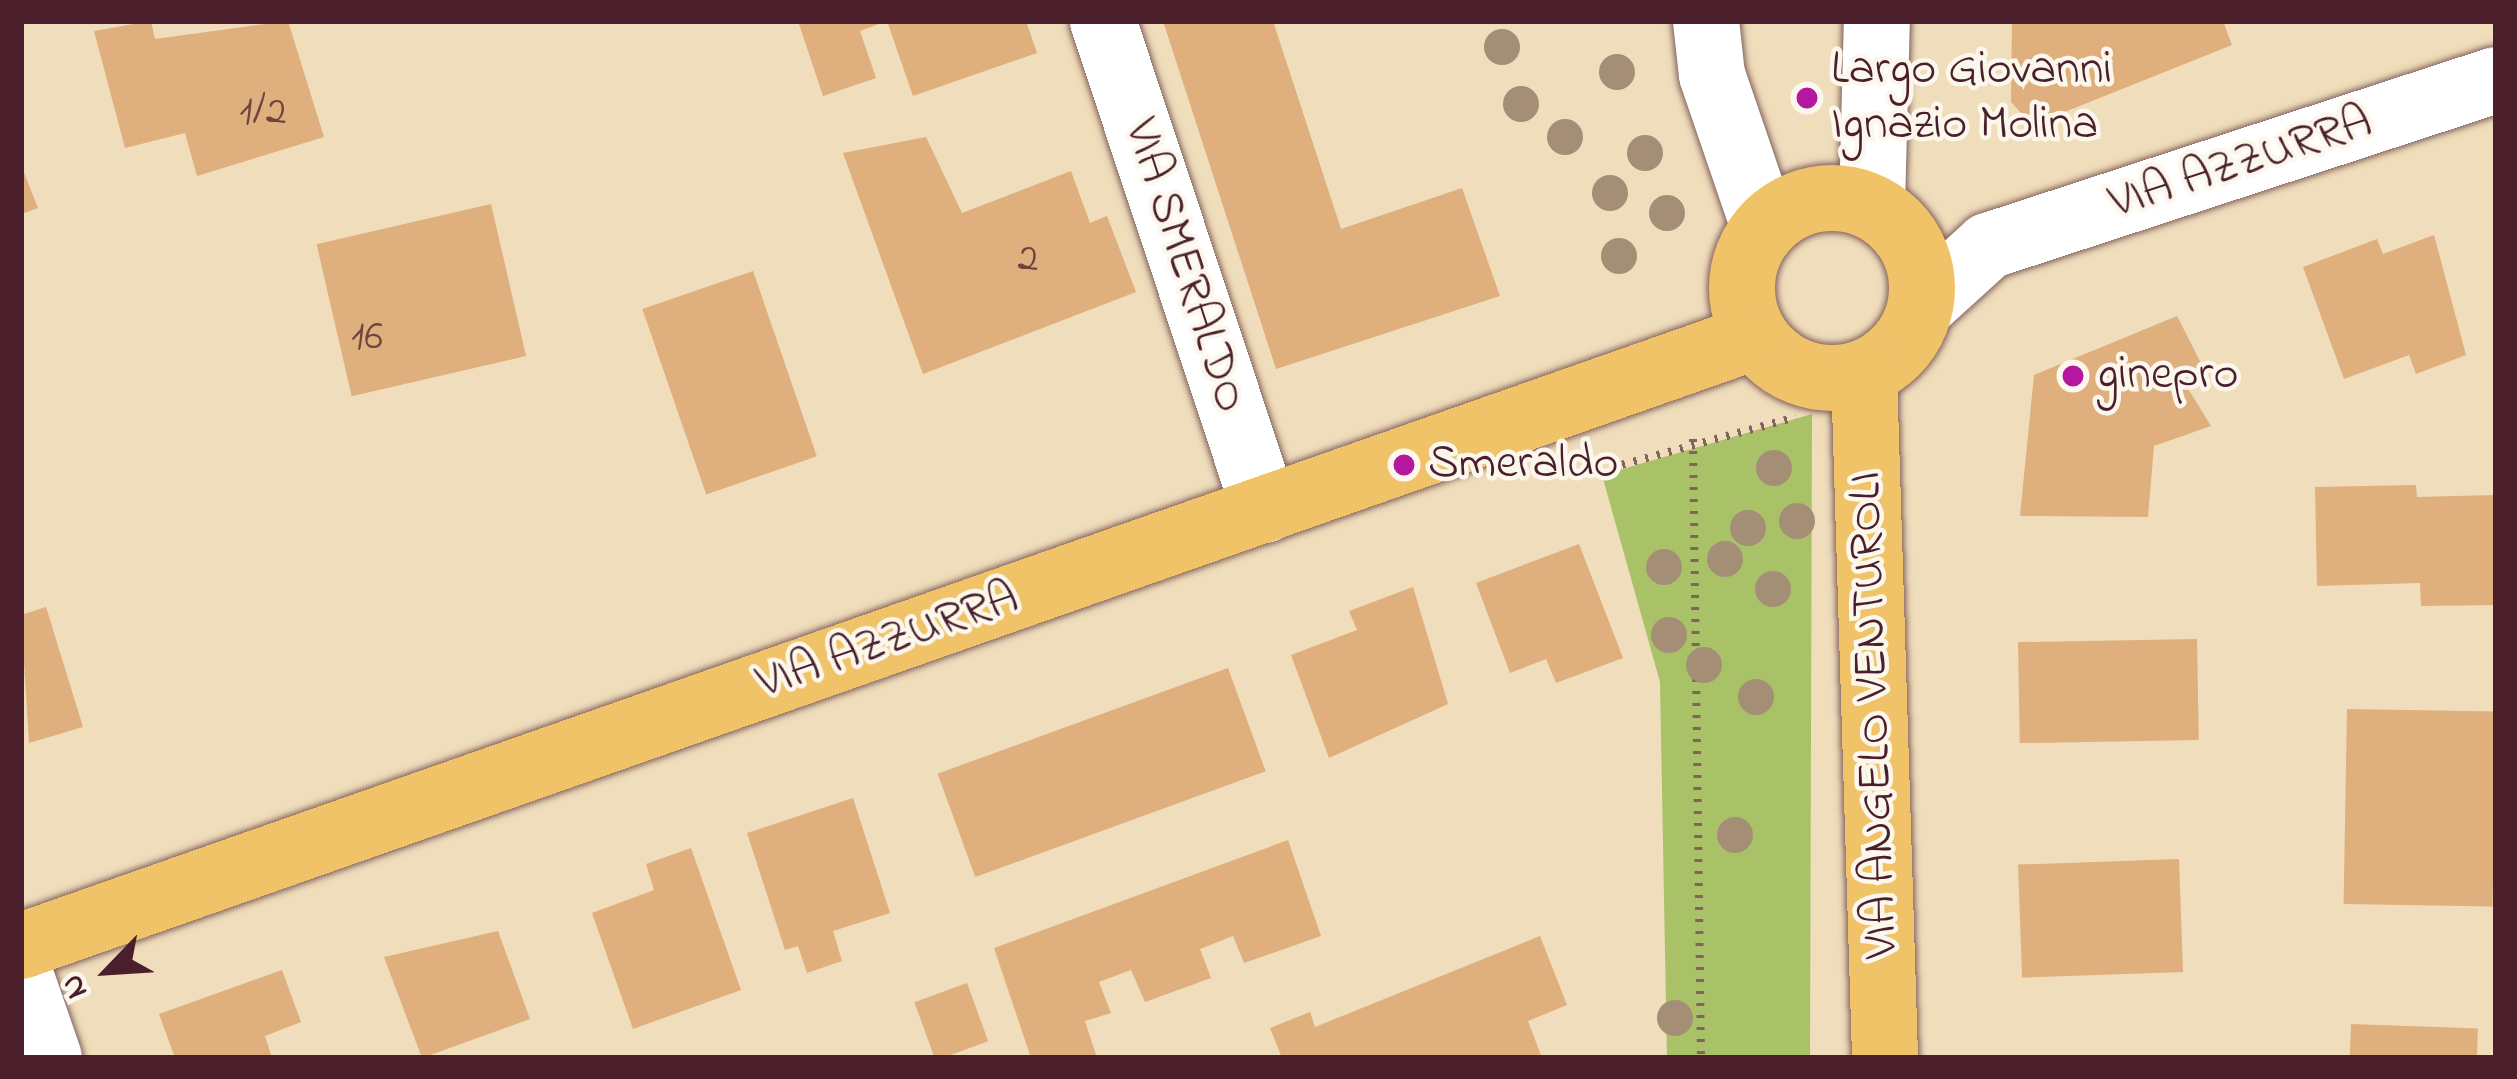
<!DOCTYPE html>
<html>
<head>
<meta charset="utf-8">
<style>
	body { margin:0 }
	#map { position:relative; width:2517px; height:1079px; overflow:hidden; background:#efddbb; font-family:"Indie Flower",sans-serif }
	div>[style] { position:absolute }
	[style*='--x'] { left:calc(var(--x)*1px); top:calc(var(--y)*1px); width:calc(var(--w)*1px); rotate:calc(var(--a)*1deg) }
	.green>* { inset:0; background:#a9c268 }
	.building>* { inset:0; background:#dfaf7d; transform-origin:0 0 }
	.path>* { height:8px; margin-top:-4px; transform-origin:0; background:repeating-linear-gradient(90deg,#84625d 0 3px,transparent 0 12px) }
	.roads { filter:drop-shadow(0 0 3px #84625d) drop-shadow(0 0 3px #84625d) }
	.minor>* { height:66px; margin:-33px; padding:0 33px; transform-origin:33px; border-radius:33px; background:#fff }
	.major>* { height:66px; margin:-33px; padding:0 33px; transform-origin:33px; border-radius:33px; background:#f0c369 }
	.major>.ring { margin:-33px; padding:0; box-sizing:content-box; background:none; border:66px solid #f0c369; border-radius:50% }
	.trees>* { width:36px; height:36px; margin:-18px; border-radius:50%; background:#a48f76 }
	.dots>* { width:33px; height:33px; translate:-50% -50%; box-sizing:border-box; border:6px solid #fbf7ec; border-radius:50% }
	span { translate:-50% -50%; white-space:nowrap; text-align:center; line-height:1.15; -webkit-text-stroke:9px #fbf7ec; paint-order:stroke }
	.number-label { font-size:42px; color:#6f4340 }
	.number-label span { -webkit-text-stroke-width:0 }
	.poi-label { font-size:48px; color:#4a1f2b }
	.left { translate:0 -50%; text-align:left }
	.street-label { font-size:48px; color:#4a1f2b }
	.frame { position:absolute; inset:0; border:24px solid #4a1f2b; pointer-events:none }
	.north { position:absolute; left:48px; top:911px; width:120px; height:120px; -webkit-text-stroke:9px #fbf7ec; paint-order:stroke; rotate:245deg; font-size:33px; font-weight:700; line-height:48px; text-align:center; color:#4a1f2b }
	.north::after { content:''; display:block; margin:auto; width:42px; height:54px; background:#4a1f2b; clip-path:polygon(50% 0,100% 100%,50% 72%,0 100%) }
</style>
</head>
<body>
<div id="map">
	<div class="green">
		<i style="clip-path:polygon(1812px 414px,1810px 1058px,1667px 1058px,1660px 682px,1602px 475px)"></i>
	</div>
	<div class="building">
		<i style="clip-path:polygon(151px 21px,155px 39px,288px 21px,324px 137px,197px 176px,185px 133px,125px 148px,94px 31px)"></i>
		<i style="clip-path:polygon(798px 21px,887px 21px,860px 31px,876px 78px,823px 96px)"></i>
		<i style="clip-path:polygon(887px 21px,1026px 21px,1037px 53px,913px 96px)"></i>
		<i style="clip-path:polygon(1163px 21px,1273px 21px,1341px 229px,1462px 188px,1500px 296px,1276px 369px)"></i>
		<i style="clip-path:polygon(2012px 21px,2223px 21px,2232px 45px,2032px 125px,2011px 102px)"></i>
		<i style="clip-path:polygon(926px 137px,962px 213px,1071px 171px,1090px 223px,1107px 216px,1136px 292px,923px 374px,843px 153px)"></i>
		<i style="clip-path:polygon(21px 165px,38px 208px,21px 214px)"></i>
		<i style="left:491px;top:204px;width:156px;height:179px;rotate:77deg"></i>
		<i style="clip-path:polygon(2434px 235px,2466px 355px,2416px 374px,2409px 355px,2344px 379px,2303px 267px,2377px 239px,2383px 254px)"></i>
		<i style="left:753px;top:271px;width:196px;height:117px;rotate:71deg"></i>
		<i style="clip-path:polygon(2177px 316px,2206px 373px,2184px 382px,2211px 426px,2154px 446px,2148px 517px,2020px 516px,2034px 375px)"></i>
		<i style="clip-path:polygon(2416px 485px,2417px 497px,2496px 495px,2496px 605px,2421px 606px,2420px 583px,2317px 586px,2315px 487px)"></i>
		<i style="clip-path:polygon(1579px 544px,1623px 658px,1556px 683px,1546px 659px,1510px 673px,1476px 583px)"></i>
		<i style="clip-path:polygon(1413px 587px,1448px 704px,1329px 758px,1291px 655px,1357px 630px,1349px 611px)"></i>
		<i style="clip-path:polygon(46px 607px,83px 727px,29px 743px,21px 615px)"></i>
		<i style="left:2197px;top:639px;width:101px;height:179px;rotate:89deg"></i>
		<i style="left:1228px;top:668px;width:110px;height:309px;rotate:70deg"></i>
		<i style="left:2347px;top:709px;width:149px;height:195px;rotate:1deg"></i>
		<i style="clip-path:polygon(853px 798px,890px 913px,833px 931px,842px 961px,807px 973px,798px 946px,785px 950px,747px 833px)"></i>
		<i style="clip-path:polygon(1288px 840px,1321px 936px,1244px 963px,1233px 936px,1200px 949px,1211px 978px,1145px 1002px,1131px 970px,1099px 982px,1111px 1013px,1085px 1021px,1097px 1058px,1031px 1058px,994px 948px)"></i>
		<i style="clip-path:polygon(691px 848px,741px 990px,633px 1029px,592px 913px,654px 890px,646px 864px)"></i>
		<i style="left:2179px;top:859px;width:113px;height:161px;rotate:88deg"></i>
		<i style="clip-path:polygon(498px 931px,530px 1019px,422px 1058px,384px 957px)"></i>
		<i style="clip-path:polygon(1540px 936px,1567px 1005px,1528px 1021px,1542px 1058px,1282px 1058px,1270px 1028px,1310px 1012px,1315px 1027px)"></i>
		<i style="clip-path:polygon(282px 970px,301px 1022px,265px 1036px,272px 1058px,175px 1058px,159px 1014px)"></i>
		<i style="left:967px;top:983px;width:62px;height:56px;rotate:70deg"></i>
		<i style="left:2351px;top:1024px;width:127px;height:34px;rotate:2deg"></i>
	</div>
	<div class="path">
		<i style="--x:1693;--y:439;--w:619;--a:89.26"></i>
		<i style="--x:1599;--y:471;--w:204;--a:-15.3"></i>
	</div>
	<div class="roads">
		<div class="minor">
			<i style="--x:1103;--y:21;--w:515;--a:71.67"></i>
			<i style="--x:1706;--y:21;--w:54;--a:83.7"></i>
			<i style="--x:1712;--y:75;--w:161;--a:71.1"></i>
			<i style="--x:1872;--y:206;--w:185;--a:-88.5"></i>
			<i style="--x:1921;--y:307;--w:91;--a:-42.3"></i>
			<i style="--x:1988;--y:246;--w:534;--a:-18.1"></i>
			<i style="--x:21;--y:977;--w:86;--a:70.9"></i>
		</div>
		<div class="major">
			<i class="ring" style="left:1742px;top:198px;width:114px;height:114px"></i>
			<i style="--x:1864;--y:373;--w:685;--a:88.24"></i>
			<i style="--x:21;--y:946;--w:1837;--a:-19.36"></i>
		</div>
	</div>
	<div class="trees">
		<i style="left:1502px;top:47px"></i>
		<i style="left:1617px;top:72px"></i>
		<i style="left:1521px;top:104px"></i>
		<i style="left:1565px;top:137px"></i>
		<i style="left:1645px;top:153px"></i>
		<i style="left:1610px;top:193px"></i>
		<i style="left:1667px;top:213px"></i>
		<i style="left:1619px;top:256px"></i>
		<i style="left:1774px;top:468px"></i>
		<i style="left:1797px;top:521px"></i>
		<i style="left:1748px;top:528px"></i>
		<i style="left:1725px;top:559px"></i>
		<i style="left:1664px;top:567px"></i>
		<i style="left:1773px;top:589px"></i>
		<i style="left:1669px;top:635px"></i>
		<i style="left:1704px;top:665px"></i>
		<i style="left:1756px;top:697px"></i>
		<i style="left:1735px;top:835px"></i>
		<i style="left:1675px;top:1018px"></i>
	</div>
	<div class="dots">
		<i style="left:1807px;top:98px;background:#b5179e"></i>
		<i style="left:2073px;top:376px;background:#b5179e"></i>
		<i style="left:1404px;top:465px;background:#b5179e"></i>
	</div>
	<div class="number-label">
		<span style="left:263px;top:113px">1/2</span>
		<span style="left:1028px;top:260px">2</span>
		<span style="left:367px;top:338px">16</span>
	</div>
	<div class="poi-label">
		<span class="left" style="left:1831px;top:98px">Largo Giovanni<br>Ignazio Molina</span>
		<span class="left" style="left:2097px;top:376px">ginepro</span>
		<span class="left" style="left:1428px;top:465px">Smeraldo</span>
	</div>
	<div class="street-label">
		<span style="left:2241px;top:164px;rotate:-18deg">VIA AZZURRA</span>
		<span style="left:1184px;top:266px;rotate:72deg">VIA SMERALDO</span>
		<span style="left:888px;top:642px;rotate:-19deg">VIA AZZURRA</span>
		<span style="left:1875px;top:715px;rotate:-92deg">VIA ANGELO VENTUROLI</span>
	</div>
	<div class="frame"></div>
	<div class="north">N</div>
</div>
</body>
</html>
